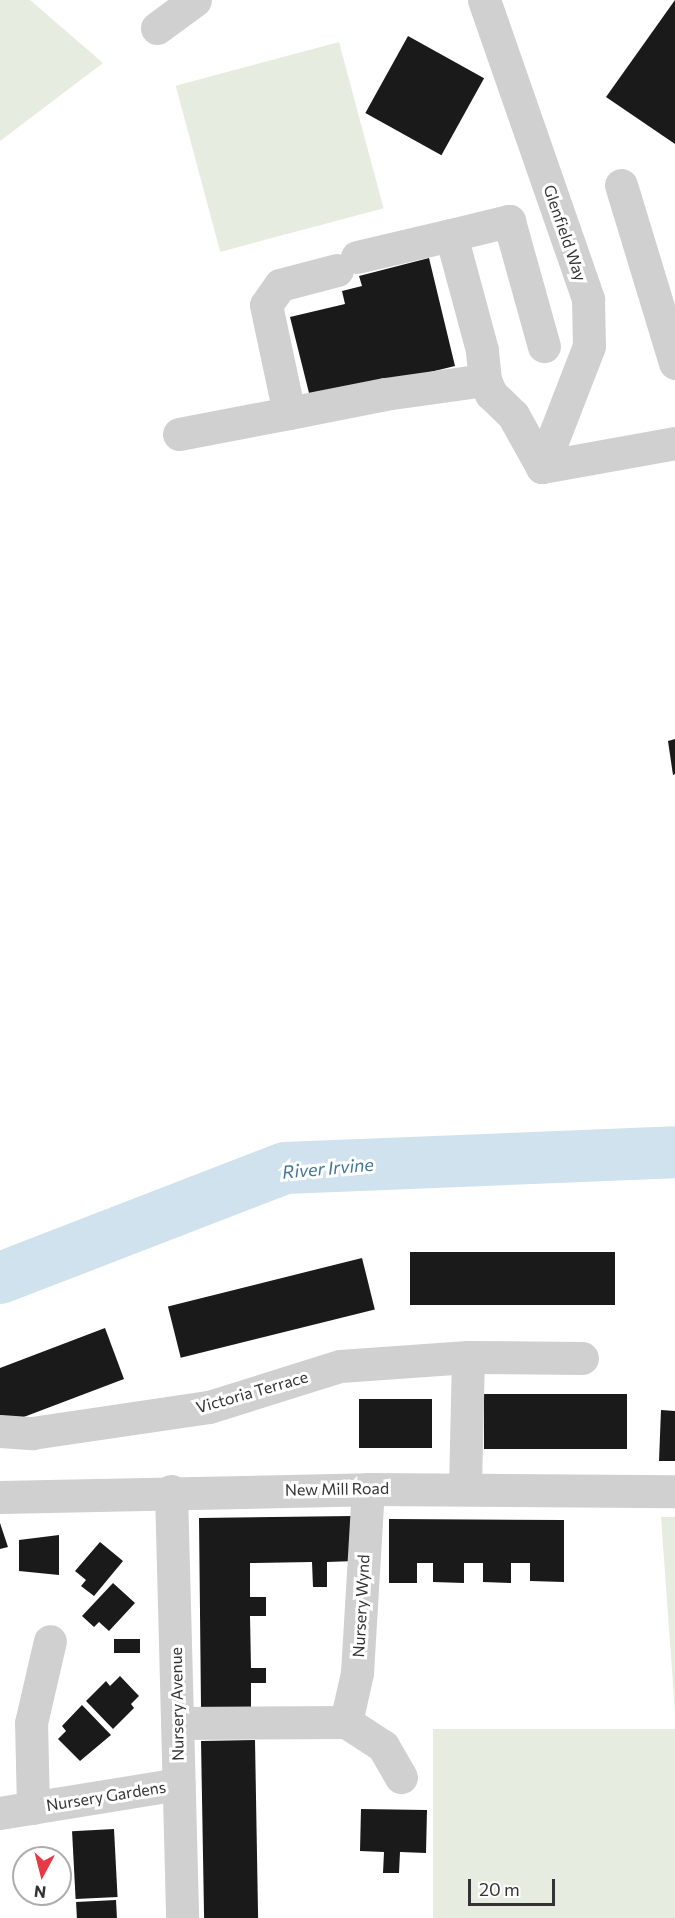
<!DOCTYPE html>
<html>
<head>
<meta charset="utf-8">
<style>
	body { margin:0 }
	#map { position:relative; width:675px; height:1918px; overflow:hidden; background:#fff; font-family:Commissioner,sans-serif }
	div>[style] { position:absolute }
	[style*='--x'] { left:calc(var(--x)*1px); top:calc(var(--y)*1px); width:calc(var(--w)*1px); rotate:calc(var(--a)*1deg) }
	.green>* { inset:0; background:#e6ecdf; transform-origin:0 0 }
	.river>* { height:52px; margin:-26px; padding:0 26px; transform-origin:26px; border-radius:26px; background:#cfe2ee }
	.building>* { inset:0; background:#1a1a1a; transform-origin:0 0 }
	.minor>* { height:33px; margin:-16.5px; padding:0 16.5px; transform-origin:16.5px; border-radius:16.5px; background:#d0d0d0 }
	span { translate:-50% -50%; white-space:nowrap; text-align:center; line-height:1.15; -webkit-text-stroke:6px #fff; paint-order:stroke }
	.street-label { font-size:16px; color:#333 }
	.water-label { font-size:18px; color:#3f7597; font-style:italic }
	.north { position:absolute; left:12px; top:1846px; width:60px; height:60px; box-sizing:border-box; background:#fff; border:2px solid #adadad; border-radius:50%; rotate:187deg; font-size:16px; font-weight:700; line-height:24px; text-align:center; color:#333 }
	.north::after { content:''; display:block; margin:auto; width:21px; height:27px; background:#e63946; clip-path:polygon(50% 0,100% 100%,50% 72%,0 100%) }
	.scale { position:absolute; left:468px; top:1879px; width:87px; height:27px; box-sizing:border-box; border:3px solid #333; border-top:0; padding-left:8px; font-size:18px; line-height:21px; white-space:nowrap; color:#333; -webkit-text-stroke:4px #fff; paint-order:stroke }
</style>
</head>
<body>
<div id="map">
	<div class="green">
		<i style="clip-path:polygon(0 0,30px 0,103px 63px,0 141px)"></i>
		<i style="left:339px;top:42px;width:172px;height:169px;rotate:75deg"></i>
		<i style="clip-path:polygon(661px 1517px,675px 1517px,675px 1713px,675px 1712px)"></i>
		<i style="left:675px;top:1729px;width:189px;height:242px;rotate:90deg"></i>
	</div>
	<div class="river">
		<i style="--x:0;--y:1278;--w:305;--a:-21.1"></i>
		<i style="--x:285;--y:1168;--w:390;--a:-2.3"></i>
	</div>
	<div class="building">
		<i style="clip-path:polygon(675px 0,675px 144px,606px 97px)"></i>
		<i style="left:408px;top:36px;width:87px;height:88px;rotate:29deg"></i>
		<i style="clip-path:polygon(429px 258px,455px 366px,311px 401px,290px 317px,345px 304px,342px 291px,362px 286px,359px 276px)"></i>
		<i style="clip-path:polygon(675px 739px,675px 774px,673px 775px,668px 741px)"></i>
		<i style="left:615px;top:1252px;width:53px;height:205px;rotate:90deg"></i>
		<i style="left:362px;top:1258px;width:53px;height:200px;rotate:76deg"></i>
		<i style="clip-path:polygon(105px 1328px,124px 1379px,0 1426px,0 1368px)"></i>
		<i style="left:627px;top:1394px;width:55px;height:143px;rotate:90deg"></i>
		<i style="left:359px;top:1399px;width:73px;height:49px"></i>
		<i style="clip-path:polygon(661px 1410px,675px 1411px,675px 1461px,659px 1461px)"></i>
		<i style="clip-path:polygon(354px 1516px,355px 1561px,327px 1562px,327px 1587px,313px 1587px,312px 1562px,250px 1563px,250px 1597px,266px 1597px,266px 1616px,250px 1616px,251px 1668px,266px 1668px,266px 1683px,251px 1683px,251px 1707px,201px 1707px,199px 1518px)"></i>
		<i style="clip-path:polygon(389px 1519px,564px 1520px,564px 1582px,530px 1581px,530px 1563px,511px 1563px,511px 1583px,483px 1582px,483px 1563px,464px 1563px,464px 1583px,433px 1582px,433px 1563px,417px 1563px,417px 1583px,389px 1583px)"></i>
		<i style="clip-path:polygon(0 1523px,8px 1547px,0 1549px)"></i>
		<i style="clip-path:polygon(59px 1535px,59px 1575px,19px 1571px,19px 1540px)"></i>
		<i style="clip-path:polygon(100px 1542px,123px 1561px,94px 1596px,81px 1586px,86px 1580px,75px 1571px)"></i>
		<i style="clip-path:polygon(113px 1583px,135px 1603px,109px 1631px,99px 1622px,94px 1627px,82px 1616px)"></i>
		<i style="left:114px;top:1639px;width:26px;height:14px"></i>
		<i style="clip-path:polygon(120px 1676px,139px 1696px,131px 1704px,134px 1708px,113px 1729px,86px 1701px,106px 1681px,110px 1686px)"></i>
		<i style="clip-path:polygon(82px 1705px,111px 1735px,80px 1761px,58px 1739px,66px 1731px,62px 1726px)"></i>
		<i style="left:255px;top:1740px;width:178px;height:54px;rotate:89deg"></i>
		<i style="clip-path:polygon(361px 1809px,427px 1810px,426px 1853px,400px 1852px,399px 1873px,383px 1873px,384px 1852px,360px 1851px)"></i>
		<i style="left:114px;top:1829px;width:68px;height:42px;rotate:87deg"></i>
		<i style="left:116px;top:1900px;width:18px;height:40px;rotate:87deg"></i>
	</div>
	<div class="minor">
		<i style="--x:484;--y:0;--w:317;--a:70.8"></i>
		<i style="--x:588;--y:299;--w:47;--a:88.8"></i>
		<i style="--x:589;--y:346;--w:130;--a:111.2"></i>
		<i style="--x:157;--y:28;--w:47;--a:-36.4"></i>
		<i style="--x:621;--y:185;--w:186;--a:73.1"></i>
		<i style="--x:357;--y:257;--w:97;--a:-13.2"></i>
		<i style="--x:337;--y:270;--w:59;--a:165.3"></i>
		<i style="--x:280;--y:285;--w:24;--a:125"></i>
		<i style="--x:266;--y:305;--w:110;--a:78"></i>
		<i style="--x:289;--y:413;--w:98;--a:-11.2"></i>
		<i style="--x:385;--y:394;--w:101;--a:-8"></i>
		<i style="--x:179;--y:434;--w:112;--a:-10.8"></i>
		<i style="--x:542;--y:467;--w:60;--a:-119.1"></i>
		<i style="--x:513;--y:415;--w:30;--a:-136"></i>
		<i style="--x:491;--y:394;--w:15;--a:-113"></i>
		<i style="--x:485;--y:380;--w:30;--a:-96"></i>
		<i style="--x:482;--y:350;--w:119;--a:-105.1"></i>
		<i style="--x:451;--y:235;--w:60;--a:-13.6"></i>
		<i style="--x:509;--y:221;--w:130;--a:74.4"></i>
		<i style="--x:542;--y:467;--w:135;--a:-10.2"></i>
		<i style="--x:0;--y:1431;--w:32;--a:4"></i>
		<i style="--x:32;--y:1433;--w:179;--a:-8.4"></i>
		<i style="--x:209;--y:1407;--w:137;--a:-17.4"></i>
		<i style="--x:340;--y:1366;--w:128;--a:-4"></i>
		<i style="--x:468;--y:1357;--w:114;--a:0.5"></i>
		<i style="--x:465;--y:1488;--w:131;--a:-88.7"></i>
		<i style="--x:171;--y:1491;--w:427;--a:88.5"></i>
		<i style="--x:0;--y:1497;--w:368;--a:-1.2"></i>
		<i style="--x:368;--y:1489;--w:307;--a:0.4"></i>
		<i style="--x:346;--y:1722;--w:50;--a:-77.3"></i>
		<i style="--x:357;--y:1673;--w:184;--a:-86.6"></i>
		<i style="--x:177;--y:1723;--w:169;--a:-0.3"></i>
		<i style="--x:346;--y:1722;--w:44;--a:33"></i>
		<i style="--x:383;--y:1746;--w:36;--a:60"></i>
		<i style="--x:33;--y:1808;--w:85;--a:-91.3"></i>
		<i style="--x:31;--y:1723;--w:84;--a:-77"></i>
		<i style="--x:0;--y:1813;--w:181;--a:-9.2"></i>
	</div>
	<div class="street-label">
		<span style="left:565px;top:233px;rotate:71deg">Glenfield Way</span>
		<span style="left:252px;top:1392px;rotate:-16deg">Victoria Terrace</span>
		<span style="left:337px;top:1489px;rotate:-1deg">New Mill Road</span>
		<span style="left:361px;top:1606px;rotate:-87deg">Nursery Wynd</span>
		<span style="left:177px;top:1704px;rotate:-91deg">Nursery Avenue</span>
		<span style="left:106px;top:1796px;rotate:-9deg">Nursery Gardens</span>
	</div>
	<div class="water-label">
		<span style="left:328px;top:1168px;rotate:-5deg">River Irvine</span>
	</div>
	<div class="north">N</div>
	<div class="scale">20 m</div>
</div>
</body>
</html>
